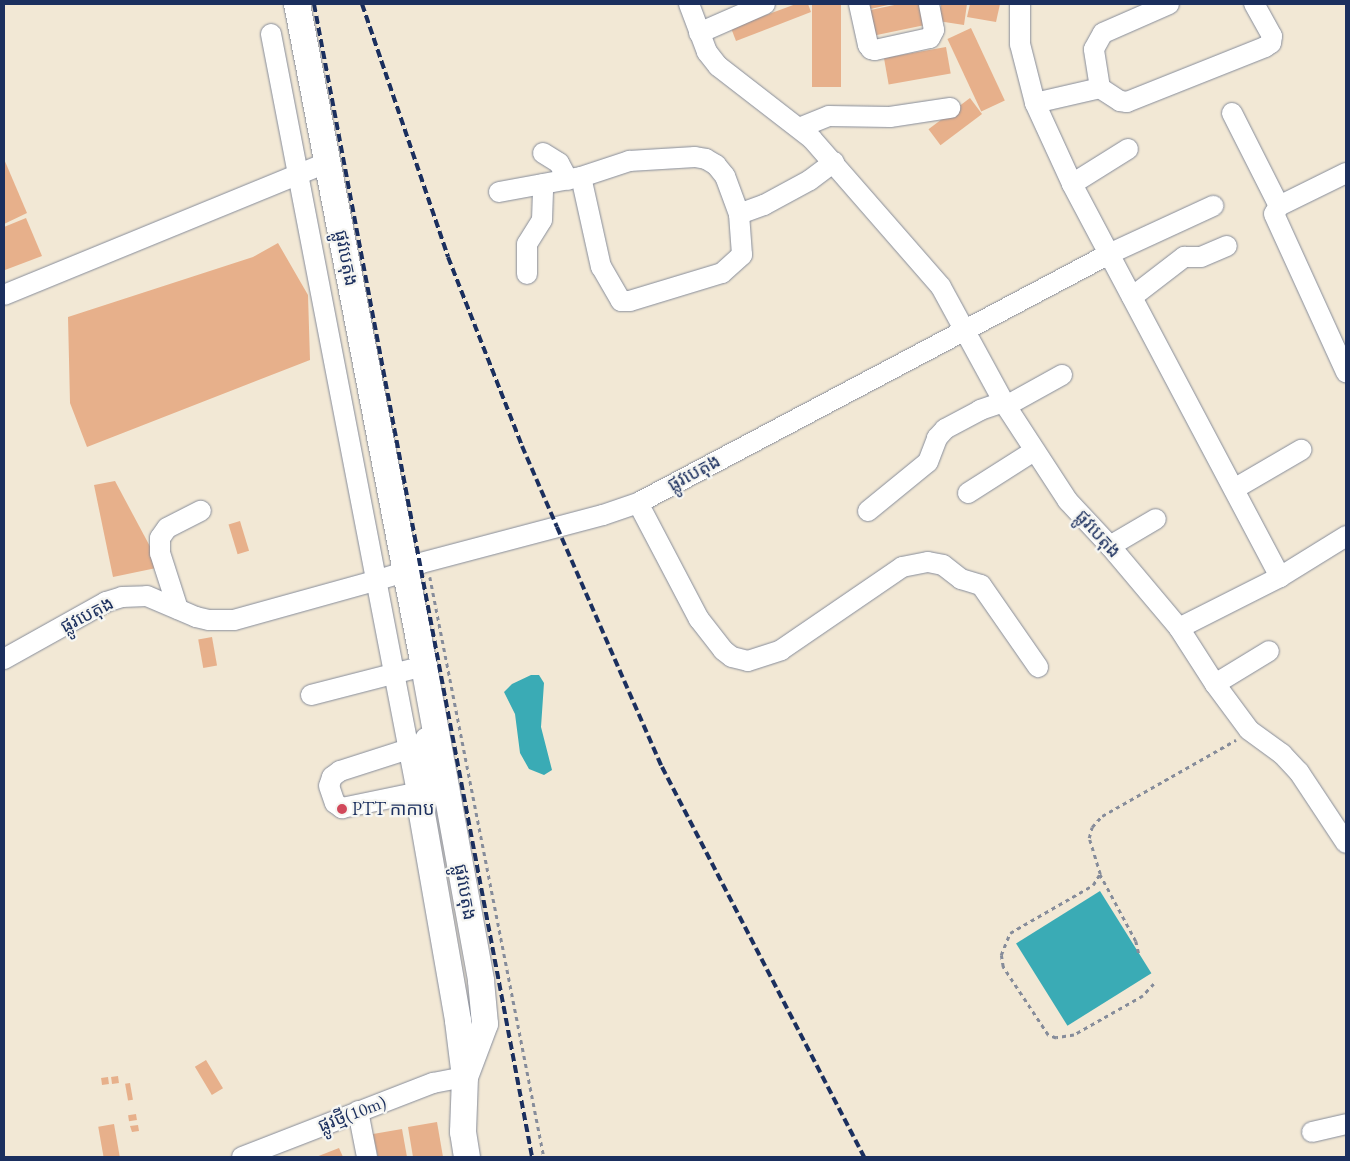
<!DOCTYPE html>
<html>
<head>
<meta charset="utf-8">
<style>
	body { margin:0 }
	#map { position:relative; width:1350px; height:1161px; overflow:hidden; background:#f2e8d5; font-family:"EB Garamond","Noto Sans Khmer",serif }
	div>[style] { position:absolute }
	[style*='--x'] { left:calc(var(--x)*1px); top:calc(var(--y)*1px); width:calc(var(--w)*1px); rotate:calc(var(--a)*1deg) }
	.water>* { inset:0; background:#3aabb5; transform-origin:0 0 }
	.building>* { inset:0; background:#e7b08b; transform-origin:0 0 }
	.path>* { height:2.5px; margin-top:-1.25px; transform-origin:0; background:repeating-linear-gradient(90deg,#868c9a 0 4px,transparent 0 8px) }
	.roads { filter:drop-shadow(0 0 1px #868c9a) drop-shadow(0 0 1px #868c9a) }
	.minor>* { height:20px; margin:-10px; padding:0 10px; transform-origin:10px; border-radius:10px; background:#fff }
	.major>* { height:26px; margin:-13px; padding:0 13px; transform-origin:13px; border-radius:13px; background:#fff }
	.rail>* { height:4px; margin-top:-2px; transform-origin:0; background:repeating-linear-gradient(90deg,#1b2f5e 0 8px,transparent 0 12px) }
	.dots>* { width:14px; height:14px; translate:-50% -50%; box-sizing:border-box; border:2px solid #f6f6f2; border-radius:50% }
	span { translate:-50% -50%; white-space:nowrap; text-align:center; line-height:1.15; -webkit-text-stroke:4.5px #f6f6f2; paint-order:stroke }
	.street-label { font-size:18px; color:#1b2f5e }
	.poi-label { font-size:18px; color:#1b2f5e }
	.left { translate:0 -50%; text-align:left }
	.frame { position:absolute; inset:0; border:5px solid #1b2f5e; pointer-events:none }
</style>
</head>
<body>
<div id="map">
	<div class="water">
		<i style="clip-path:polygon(531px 675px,539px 675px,544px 683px,541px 727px,552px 770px,544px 775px,529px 769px,520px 753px,515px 714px,504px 692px,512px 684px)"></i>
		<i style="left:1100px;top:891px;width:97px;height:99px;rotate:58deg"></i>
	</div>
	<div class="building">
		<i style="clip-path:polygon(796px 4px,808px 4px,811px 12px,736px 41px,731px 28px)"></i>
		<i style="left:812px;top:4px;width:29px;height:83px"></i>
		<i style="clip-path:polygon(865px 4px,888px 4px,888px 5px,866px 10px)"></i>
		<i style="clip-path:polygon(899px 4px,920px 4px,925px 25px,872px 36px,866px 11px)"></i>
		<i style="clip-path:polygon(941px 4px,967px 4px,964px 25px,938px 21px)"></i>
		<i style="clip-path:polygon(970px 4px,1000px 4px,996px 22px,967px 17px)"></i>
		<i style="left:971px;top:28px;width:80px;height:26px;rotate:65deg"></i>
		<i style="left:946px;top:47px;width:27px;height:63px;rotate:80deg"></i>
		<i style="left:970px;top:98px;width:20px;height:52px;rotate:53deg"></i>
		<i style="clip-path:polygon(4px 159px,27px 213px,4px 224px)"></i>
		<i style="clip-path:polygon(26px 218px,42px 256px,5px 270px,4px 227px)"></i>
		<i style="clip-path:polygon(278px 243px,308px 295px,310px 360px,87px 447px,70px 403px,68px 317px,253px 257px)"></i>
		<i style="clip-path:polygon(115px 481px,161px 567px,113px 577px,94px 485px)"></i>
		<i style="left:240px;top:521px;width:31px;height:12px;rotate:73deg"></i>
		<i style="left:212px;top:637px;width:29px;height:14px;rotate:80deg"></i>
		<i style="left:206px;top:1060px;width:33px;height:13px;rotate:59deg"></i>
		<i style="left:118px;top:1076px;width:7px;height:7px;rotate:82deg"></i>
		<i style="left:108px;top:1077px;width:7px;height:7px;rotate:82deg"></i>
		<i style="left:130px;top:1083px;width:17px;height:5px;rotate:80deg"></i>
		<i style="left:136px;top:1114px;width:6px;height:8px;rotate:81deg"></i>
		<i style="clip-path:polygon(437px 1122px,443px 1157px,413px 1157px,408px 1127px)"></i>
		<i style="left:114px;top:1124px;width:34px;height:16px;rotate:80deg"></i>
		<i style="clip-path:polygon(138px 1125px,139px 1131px,132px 1132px,130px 1126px)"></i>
		<i style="clip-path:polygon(402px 1129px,407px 1157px,378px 1157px,373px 1134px)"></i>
		<i style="clip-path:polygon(339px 1148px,343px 1157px,316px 1157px)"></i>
	</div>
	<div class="path">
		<i style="--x:430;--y:577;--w:591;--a:78.88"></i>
		<i style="--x:1100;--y:874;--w:76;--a:61.8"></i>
		<i style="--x:1136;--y:941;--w:13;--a:77"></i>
		<i style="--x:1154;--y:984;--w:16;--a:133"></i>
		<i style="--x:1143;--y:996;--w:79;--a:150.5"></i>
		<i style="--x:1074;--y:1035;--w:18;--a:171"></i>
		<i style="--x:1056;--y:1038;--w:9;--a:-159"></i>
		<i style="--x:1048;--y:1035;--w:82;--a:-123.5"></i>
		<i style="--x:1003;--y:967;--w:12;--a:-99"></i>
		<i style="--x:1001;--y:955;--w:24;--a:-68"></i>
		<i style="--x:1010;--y:933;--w:96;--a:-30"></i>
		<i style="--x:1093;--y:885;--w:13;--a:-58"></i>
		<i style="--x:1100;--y:874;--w:38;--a:-107"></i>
		<i style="--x:1089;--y:838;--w:11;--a:-75"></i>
		<i style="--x:1092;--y:827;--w:15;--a:-48"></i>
		<i style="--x:1102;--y:816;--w:154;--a:-29.6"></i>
	</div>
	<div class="roads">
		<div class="minor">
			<i style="--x:689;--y:4;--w:51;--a:69.4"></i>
			<i style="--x:707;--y:52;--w:18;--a:52"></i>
			<i style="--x:718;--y:66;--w:119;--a:37.8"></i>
			<i style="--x:812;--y:139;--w:196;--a:48.9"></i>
			<i style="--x:941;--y:287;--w:136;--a:61.4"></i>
			<i style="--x:1006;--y:406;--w:113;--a:56.9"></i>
			<i style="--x:1068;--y:501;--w:62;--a:47"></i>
			<i style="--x:1110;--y:546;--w:107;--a:49.9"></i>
			<i style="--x:1179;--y:628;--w:67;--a:57.3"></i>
			<i style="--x:1215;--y:684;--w:57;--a:53.5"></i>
			<i style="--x:1249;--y:730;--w:41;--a:36"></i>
			<i style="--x:1282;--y:754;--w:25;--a:47"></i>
			<i style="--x:1299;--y:772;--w:85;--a:56.5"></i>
			<i style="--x:859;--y:4;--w:42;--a:77.6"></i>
			<i style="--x:868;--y:45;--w:5;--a:53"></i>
			<i style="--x:871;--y:49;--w:4;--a:14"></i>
			<i style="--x:875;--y:50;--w:56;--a:-12.3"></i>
			<i style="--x:930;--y:38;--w:9;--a:-63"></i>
			<i style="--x:934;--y:30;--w:26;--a:-101"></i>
			<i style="--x:1020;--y:4;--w:40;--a:90"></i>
			<i style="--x:1020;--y:44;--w:61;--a:75.7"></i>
			<i style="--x:1035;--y:103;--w:89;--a:65.4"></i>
			<i style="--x:1072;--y:184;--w:445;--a:62.1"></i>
			<i style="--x:699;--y:33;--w:72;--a:-23.7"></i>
			<i style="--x:271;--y:34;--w:772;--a:79.1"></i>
			<i style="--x:1100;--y:88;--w:39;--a:-99"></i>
			<i style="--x:1094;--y:49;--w:18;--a:-61"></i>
			<i style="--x:1103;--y:33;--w:72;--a:-23.7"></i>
			<i style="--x:1035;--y:103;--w:67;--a:-13"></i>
			<i style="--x:1100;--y:88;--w:24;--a:33"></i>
			<i style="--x:1120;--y:101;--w:7;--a:8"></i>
			<i style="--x:1127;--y:102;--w:149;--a:-21.7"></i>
			<i style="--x:1265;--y:47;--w:7;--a:-34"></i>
			<i style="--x:1271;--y:43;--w:7;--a:-82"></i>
			<i style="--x:1272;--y:36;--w:37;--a:-119"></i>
			<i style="--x:1232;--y:113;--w:104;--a:63.2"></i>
			<i style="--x:799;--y:128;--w:32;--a:-22"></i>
			<i style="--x:829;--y:116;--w:61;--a:0.9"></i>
			<i style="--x:890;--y:117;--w:61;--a:-8.5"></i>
			<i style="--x:543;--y:153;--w:19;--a:32"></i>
			<i style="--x:559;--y:163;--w:19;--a:62"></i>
			<i style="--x:695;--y:157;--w:11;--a:10"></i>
			<i style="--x:706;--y:159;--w:12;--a:31"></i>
			<i style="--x:716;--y:165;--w:14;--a:51"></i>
			<i style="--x:725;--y:176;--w:40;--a:69.8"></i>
			<i style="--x:739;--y:214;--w:41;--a:85.8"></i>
			<i style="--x:742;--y:255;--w:27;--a:138"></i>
			<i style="--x:722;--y:273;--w:96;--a:163.1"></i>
			<i style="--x:630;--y:301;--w:9;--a:180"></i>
			<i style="--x:621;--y:301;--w:39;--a:-120"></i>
			<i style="--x:601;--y:267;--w:92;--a:-102.5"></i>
			<i style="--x:581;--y:177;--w:51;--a:-18.4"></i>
			<i style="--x:629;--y:161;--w:66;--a:-3.5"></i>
			<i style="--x:1346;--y:173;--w:75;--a:153.8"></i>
			<i style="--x:1279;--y:206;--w:9;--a:122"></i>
			<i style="--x:1274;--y:214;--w:174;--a:65.5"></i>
			<i style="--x:1072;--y:184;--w:66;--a:-32"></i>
			<i style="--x:499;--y:192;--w:83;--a:-10.4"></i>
			<i style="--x:739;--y:214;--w:27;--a:-20"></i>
			<i style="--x:764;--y:205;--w:52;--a:-28.5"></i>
			<i style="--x:810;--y:180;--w:30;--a:-37"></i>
			<i style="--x:527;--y:274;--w:30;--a:-90"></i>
			<i style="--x:527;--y:244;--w:28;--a:-58"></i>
			<i style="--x:542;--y:220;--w:36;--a:-88"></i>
			<i style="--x:4;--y:295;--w:350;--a:-22.3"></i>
			<i style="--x:1132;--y:297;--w:66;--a:-37.6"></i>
			<i style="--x:1184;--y:257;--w:17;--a:0"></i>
			<i style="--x:1201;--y:257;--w:28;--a:-23"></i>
			<i style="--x:1006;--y:406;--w:64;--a:-29"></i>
			<i style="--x:1234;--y:489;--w:78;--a:-30.2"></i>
			<i style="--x:968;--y:493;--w:78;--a:-32.5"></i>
			<i style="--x:638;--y:503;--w:131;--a:62.3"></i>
			<i style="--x:699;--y:619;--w:39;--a:52"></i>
			<i style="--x:723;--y:650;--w:11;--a:38"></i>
			<i style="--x:732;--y:657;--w:16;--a:14"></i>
			<i style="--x:748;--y:661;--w:35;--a:-18"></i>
			<i style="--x:781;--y:650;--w:147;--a:-34.4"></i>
			<i style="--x:902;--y:567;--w:26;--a:-11"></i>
			<i style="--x:928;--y:562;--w:15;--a:11"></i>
			<i style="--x:943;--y:565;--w:23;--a:38"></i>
			<i style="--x:961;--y:579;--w:21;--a:17"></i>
			<i style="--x:981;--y:585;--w:100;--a:55.2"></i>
			<i style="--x:868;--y:511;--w:77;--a:-39.2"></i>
			<i style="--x:928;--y:462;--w:26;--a:-69"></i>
			<i style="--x:937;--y:438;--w:12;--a:-48"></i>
			<i style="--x:945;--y:429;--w:40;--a:-28"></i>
			<i style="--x:980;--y:410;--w:24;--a:-19"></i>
			<i style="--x:1110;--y:546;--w:53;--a:-30.4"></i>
			<i style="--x:178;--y:609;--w:59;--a:-107.8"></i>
			<i style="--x:160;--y:553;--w:15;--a:-90"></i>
			<i style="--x:160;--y:538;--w:12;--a:-55"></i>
			<i style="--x:167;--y:528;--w:38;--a:-27"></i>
			<i style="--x:1179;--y:628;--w:113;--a:-26.8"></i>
			<i style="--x:1280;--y:577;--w:78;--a:-31.8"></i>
			<i style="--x:4;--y:659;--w:117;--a:-29.2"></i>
			<i style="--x:106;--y:602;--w:17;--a:-17"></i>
			<i style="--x:122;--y:597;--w:25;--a:-2"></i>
			<i style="--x:147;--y:596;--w:53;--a:23.2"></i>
			<i style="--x:196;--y:617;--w:13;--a:13"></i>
			<i style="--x:209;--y:620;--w:25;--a:0"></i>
			<i style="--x:234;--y:620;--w:149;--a:-15.5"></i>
			<i style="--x:378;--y:580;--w:28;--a:-17"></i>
			<i style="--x:405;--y:572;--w:18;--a:-29"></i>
			<i style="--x:421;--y:563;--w:188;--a:-14.8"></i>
			<i style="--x:603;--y:515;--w:37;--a:-19"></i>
			<i style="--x:638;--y:503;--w:533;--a:-27.86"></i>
			<i style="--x:1109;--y:254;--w:115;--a:-24.8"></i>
			<i style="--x:1215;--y:684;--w:63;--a:-31.4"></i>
			<i style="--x:311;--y:695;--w:117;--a:-14.4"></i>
			<i style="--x:421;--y:745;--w:85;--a:162.2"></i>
			<i style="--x:340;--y:771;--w:10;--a:143"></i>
			<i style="--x:332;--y:777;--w:9;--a:108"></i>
			<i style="--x:329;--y:786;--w:18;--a:71"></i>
			<i style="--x:335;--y:803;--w:9;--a:36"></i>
			<i style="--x:342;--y:808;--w:89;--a:-11.7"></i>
			<i style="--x:358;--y:1111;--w:47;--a:78.9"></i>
			<i style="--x:1312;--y:1132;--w:35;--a:-13"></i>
			<i style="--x:242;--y:1157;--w:205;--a:-21.2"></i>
			<i style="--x:433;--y:1083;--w:33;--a:-11"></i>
		</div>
		<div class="major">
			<i style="--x:297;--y:4;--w:674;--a:79.14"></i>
			<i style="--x:424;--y:666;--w:320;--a:79.7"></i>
			<i style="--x:481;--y:981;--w:43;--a:84.7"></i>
			<i style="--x:485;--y:1024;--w:57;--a:110.7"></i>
			<i style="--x:428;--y:740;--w:74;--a:94.6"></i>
			<i style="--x:422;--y:814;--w:210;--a:80.1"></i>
			<i style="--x:458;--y:1021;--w:56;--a:82.9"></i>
			<i style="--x:465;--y:1077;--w:55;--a:92.1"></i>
			<i style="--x:463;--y:1132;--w:25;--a:81"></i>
		</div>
	</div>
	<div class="rail">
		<i style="--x:314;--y:4;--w:1173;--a:79.29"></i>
		<i style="--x:362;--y:4;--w:267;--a:71.2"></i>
		<i style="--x:448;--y:257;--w:203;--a:68.6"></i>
		<i style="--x:522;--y:446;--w:88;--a:66.6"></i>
		<i style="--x:557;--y:527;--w:262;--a:66.4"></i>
		<i style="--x:662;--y:767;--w:439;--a:62.6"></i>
	</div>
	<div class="dots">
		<i style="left:342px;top:809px;background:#d1495b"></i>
	</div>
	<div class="street-label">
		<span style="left:346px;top:258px;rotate:79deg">ផ្លូវបេតុង</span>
		<span style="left:694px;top:473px;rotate:-28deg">ផ្លូវបេតុង</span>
		<span style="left:1098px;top:534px;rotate:48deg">ផ្លូវបេតុង</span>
		<span style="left:87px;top:615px;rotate:-27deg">ផ្លូវបេតុង</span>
		<span style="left:465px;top:892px;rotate:80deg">ផ្លូវបេតុង</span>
		<span style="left:352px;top:1114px;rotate:-21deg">ផ្លូវថ្មី(10m)</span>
	</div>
	<div class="poi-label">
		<span class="left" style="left:352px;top:809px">PTT កាកាប</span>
	</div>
	<div class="frame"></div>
</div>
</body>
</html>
